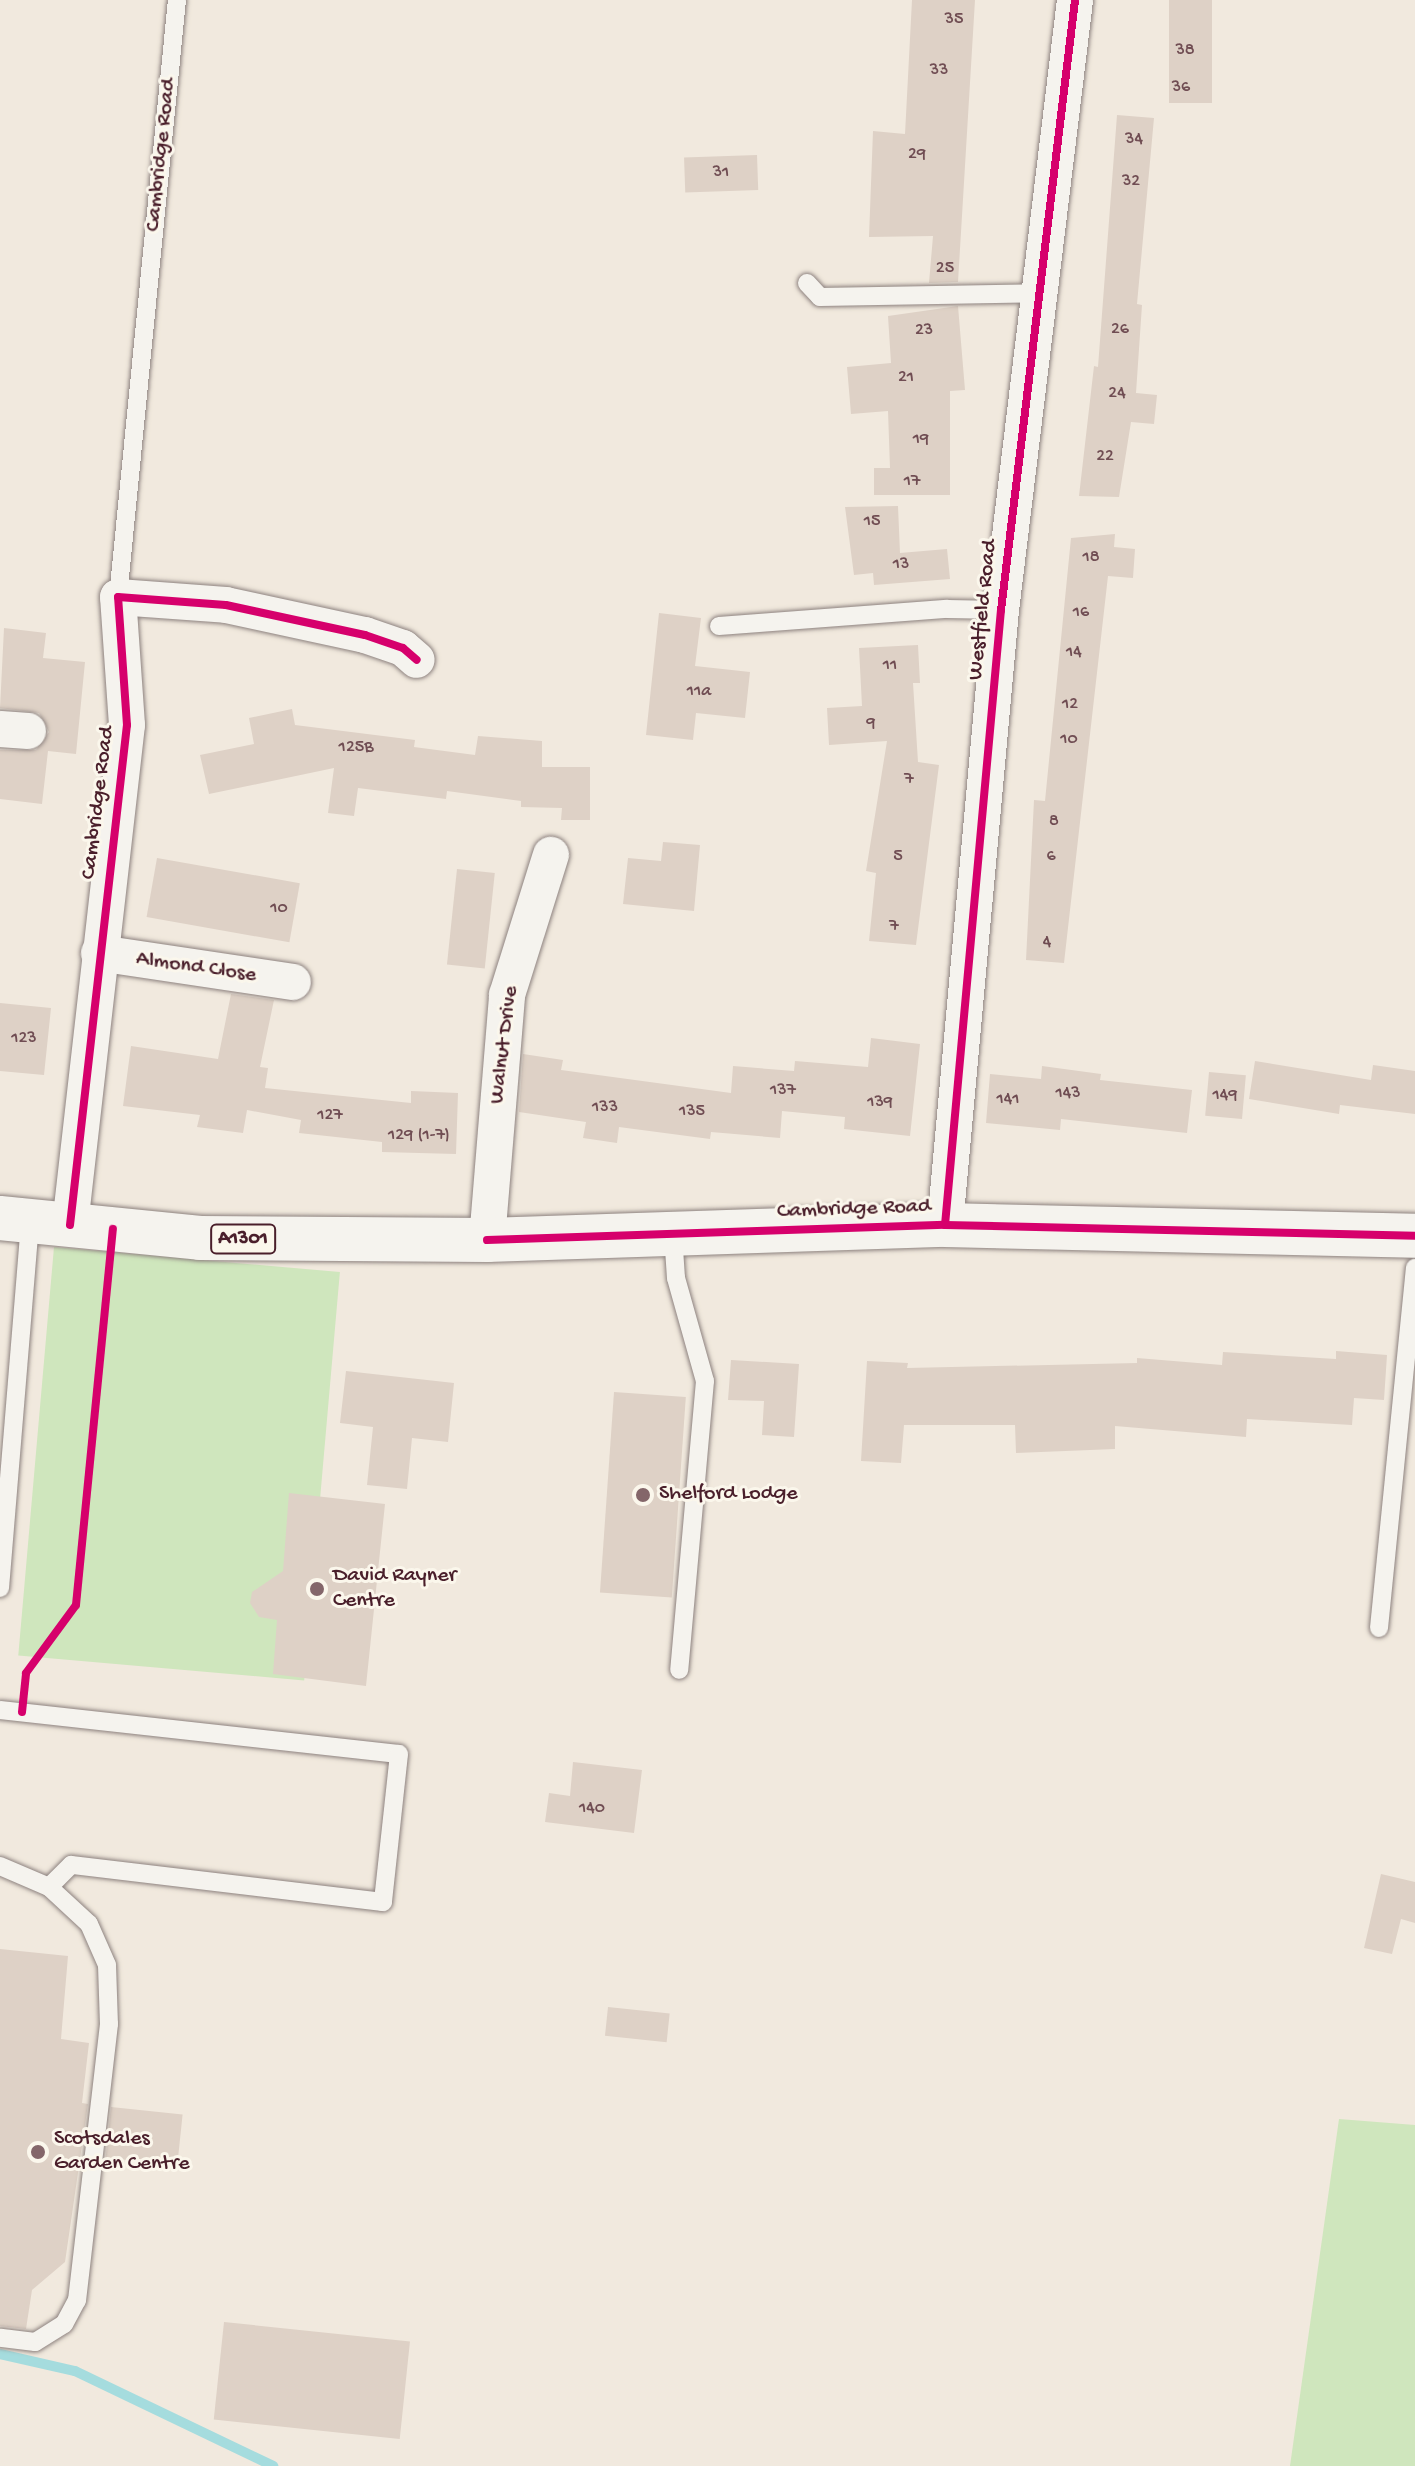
<!DOCTYPE html>
<html>
<head>
<meta charset="utf-8">
<style>
	body { margin:0 }
	#map { position:relative; width:1415px; height:2466px; overflow:hidden; background:#f1e9de; font-family:"Gochi Hand",sans-serif }
	div>[style] { position:absolute }
	[style*='--x'] { left:calc(var(--x)*1px); top:calc(var(--y)*1px); width:calc(var(--w)*1px); rotate:calc(var(--a)*1deg) }
	.green>* { inset:0; background:#cfe6bd; transform-origin:0 0 }
	.stream>* { height:10px; margin:-5px; padding:0 5px; transform-origin:5px; border-radius:5px; background:#a5dcde }
	.building>* { inset:0; background:#ded1c6; transform-origin:0 0 }
	.roads { filter:drop-shadow(0 0 2px #8d827f) drop-shadow(0 0 2px #8d827f) }
	.lane>* { height:18px; margin:-9px; padding:0 9px; transform-origin:9px; border-radius:9px; background:#f5f3ee }
	.street>* { height:36px; margin:-18px; padding:0 18px; transform-origin:18px; border-radius:18px; background:#f5f3ee }
	.primary>* { height:44px; margin:-22px; padding:0 22px; transform-origin:22px; border-radius:22px; background:#f5f3ee }
	.cycleway>* { height:8px; margin:-4px; padding:0 4px; transform-origin:4px; border-radius:4px; background:#d6006c }
	.dots>* { width:22px; height:22px; translate:-50% -50%; box-sizing:border-box; border:4px solid #fbf7ec; border-radius:50% }
	span { translate:-50% -50%; white-space:nowrap; text-align:center; line-height:1.15; -webkit-text-stroke:6px #fbf7ec; paint-order:stroke }
	.number-label { font-size:18px; color:#704d53 }
	.number-label span { -webkit-text-stroke-width:0 }
	.shield-label span { padding:2px 6px; background:#fbf7ec; border:2px solid; border-radius:6px; -webkit-text-stroke-width:0 }
	.shield-label { font-size:20px; color:#4a1f2b; font-weight:700 }
	.street-label { font-size:22px; color:#4a1f2b }
	.poi-label { font-size:22px; color:#4a1f2b }
	.left { translate:0 -50%; text-align:left }
</style>
</head>
<body>
<div id="map">
	<div class="green">
		<i style="left:54px;top:1247px;width:287px;height:410px;rotate:5deg"></i>
		<i style="clip-path:polygon(1339px 2119px,1415px 2125px,1415px 2466px,1290px 2466px)"></i>
	</div>
	<div class="stream">
		<i style="--x:0;--y:2354;--w:77;--a:12.8"></i>
		<i style="--x:75;--y:2371;--w:220;--a:25.6"></i>
	</div>
	<div class="building">
		<i style="clip-path:polygon(912px 0,975px 0,958px 282px,929px 283px,933px 236px,869px 237px,873px 131px,905px 134px)"></i>
		<i style="left:1169px;top:0;width:43px;height:103px"></i>
		<i style="clip-path:polygon(1117px 115px,1154px 118px,1137px 304px,1142px 305px,1136px 393px,1157px 395px,1154px 424px,1131px 422px,1119px 497px,1079px 496px,1094px 366px,1098px 367px)"></i>
		<i style="left:757px;top:155px;width:35px;height:73px;rotate:88deg"></i>
		<i style="clip-path:polygon(958px 306px,965px 390px,950px 391px,950px 495px,874px 495px,874px 468px,890px 468px,888px 411px,851px 414px,847px 367px,891px 363px,888px 316px)"></i>
		<i style="clip-path:polygon(898px 506px,900px 553px,947px 549px,950px 579px,874px 585px,873px 573px,854px 575px,845px 507px)"></i>
		<i style="clip-path:polygon(1115px 534px,1114px 547px,1135px 549px,1133px 578px,1108px 576px,1064px 963px,1026px 960px,1034px 800px,1045px 801px,1071px 538px)"></i>
		<i style="clip-path:polygon(659px 613px,701px 618px,695px 666px,750px 672px,745px 718px,696px 713px,693px 740px,646px 735px)"></i>
		<i style="clip-path:polygon(4px 628px,46px 633px,43px 658px,85px 662px,76px 754px,48px 751px,42px 804px,0 799px,0 750px,36px 750px,49px 732px,39px 713px,0 708px)"></i>
		<i style="clip-path:polygon(918px 645px,920px 683px,913px 683px,918px 762px,939px 765px,916px 945px,869px 941px,876px 873px,866px 871px,887px 741px,829px 745px,827px 708px,862px 706px,859px 648px)"></i>
		<i style="clip-path:polygon(292px 709px,295px 725px,415px 740px,414px 747px,475px 755px,478px 736px,542px 741px,542px 767px,590px 767px,590px 820px,561px 820px,562px 808px,521px 807px,521px 801px,447px 791px,446px 799px,358px 788px,354px 816px,328px 813px,334px 768px,209px 794px,200px 755px,254px 744px,249px 718px)"></i>
		<i style="clip-path:polygon(663px 842px,700px 845px,694px 911px,623px 904px,628px 858px,661px 861px)"></i>
		<i style="left:157px;top:858px;width:145px;height:60px;rotate:10deg"></i>
		<i style="left:457px;top:869px;width:38px;height:96px;rotate:6deg"></i>
		<i style="clip-path:polygon(231px 994px,274px 1000px,260px 1067px,268px 1068px,265px 1088px,411px 1103px,411px 1091px,458px 1093px,456px 1154px,382px 1152px,382px 1142px,299px 1133px,301px 1120px,247px 1110px,243px 1133px,197px 1127px,200px 1115px,123px 1106px,131px 1046px,218px 1059px)"></i>
		<i style="clip-path:polygon(0 1003px,51px 1008px,44px 1075px,0 1071px)"></i>
		<i style="clip-path:polygon(871px 1038px,920px 1044px,910px 1136px,844px 1129px,845px 1117px,782px 1111px,780px 1138px,711px 1132px,710px 1139px,619px 1127px,617px 1143px,583px 1138px,586px 1122px,519px 1112px,523px 1054px,563px 1060px,561px 1070px,731px 1093px,733px 1066px,794px 1071px,795px 1061px,868px 1067px)"></i>
		<i style="clip-path:polygon(1255px 1061px,1371px 1080px,1373px 1065px,1415px 1071px,1415px 1114px,1340px 1105px,1339px 1114px,1249px 1099px)"></i>
		<i style="clip-path:polygon(1042px 1066px,1101px 1074px,1100px 1080px,1192px 1090px,1187px 1133px,1061px 1119px,1060px 1130px,986px 1123px,990px 1074px,1041px 1079px)"></i>
		<i style="left:1209px;top:1072px;width:37px;height:44px;rotate:5deg"></i>
		<i style="clip-path:polygon(1336px 1351px,1387px 1355px,1384px 1400px,1354px 1398px,1352px 1425px,1247px 1419px,1246px 1437px,1115px 1426px,1115px 1449px,1016px 1453px,1015px 1425px,904px 1425px,901px 1463px,861px 1461px,867px 1361px,908px 1363px,907px 1368px,1137px 1363px,1137px 1358px,1222px 1365px,1223px 1352px,1336px 1359px)"></i>
		<i style="clip-path:polygon(731px 1360px,799px 1364px,794px 1437px,762px 1435px,764px 1401px,728px 1400px)"></i>
		<i style="clip-path:polygon(346px 1371px,454px 1383px,448px 1442px,412px 1438px,407px 1489px,367px 1485px,373px 1427px,340px 1423px)"></i>
		<i style="left:614px;top:1392px;width:72px;height:201px;rotate:4deg"></i>
		<i style="clip-path:polygon(289px 1493px,385px 1504px,366px 1686px,273px 1674px,277px 1620px,259px 1617px,250px 1603px,252px 1592px,283px 1571px)"></i>
		<i style="clip-path:polygon(573px 1762px,642px 1770px,634px 1833px,545px 1822px,549px 1793px,570px 1796px)"></i>
		<i style="clip-path:polygon(1381px 1874px,1415px 1882px,1415px 1923px,1401px 1919px,1392px 1954px,1364px 1948px)"></i>
		<i style="clip-path:polygon(0 1949px,68px 1956px,61px 2039px,89px 2043px,82px 2103px,88px 2104px,65px 2262px,32px 2290px,26px 2329px,0 2326px)"></i>
		<i style="left:608px;top:2007px;width:62px;height:29px;rotate:6deg"></i>
		<i style="left:111px;top:2107px;width:72px;height:51px;rotate:6deg"></i>
		<i style="left:224px;top:2322px;width:187px;height:98px;rotate:6deg"></i>
	</div>
	<div class="roads">
		<div class="lane">
			<i style="--x:807;--y:283;--w:19;--a:47"></i>
			<i style="--x:820;--y:297;--w:219;--a:-1"></i>
			<i style="--x:118;--y:597;--w:600;--a:-84.36"></i>
			<i style="--x:719;--y:626;--w:229;--a:-4.3"></i>
			<i style="--x:947;--y:609;--w:54;--a:1.1"></i>
			<i style="--x:673;--y:1234;--w:44;--a:86.1"></i>
			<i style="--x:676;--y:1278;--w:107;--a:74.3"></i>
			<i style="--x:705;--y:1381;--w:290;--a:95.1"></i>
			<i style="--x:0;--y:1588;--w:367;--a:-85.3"></i>
			<i style="--x:1379;--y:1628;--w:362;--a:-84.3"></i>
			<i style="--x:0;--y:1710;--w:401;--a:6.3"></i>
			<i style="--x:399;--y:1754;--w:149;--a:96.2"></i>
			<i style="--x:383;--y:1902;--w:314;--a:-173.2"></i>
			<i style="--x:71;--y:1865;--w:31;--a:135"></i>
			<i style="--x:0;--y:1866;--w:53;--a:23.2"></i>
			<i style="--x:49;--y:1887;--w:54;--a:42.8"></i>
			<i style="--x:89;--y:1924;--w:45;--a:66.3"></i>
			<i style="--x:107;--y:1965;--w:59;--a:88.1"></i>
			<i style="--x:109;--y:2024;--w:278;--a:96.6"></i>
			<i style="--x:77;--y:2300;--w:27;--a:118"></i>
			<i style="--x:64;--y:2324;--w:34;--a:148"></i>
			<i style="--x:35;--y:2342;--w:35;--a:-173"></i>
		</div>
		<div class="street">
			<i style="--x:0;--y:729;--w:28;--a:4"></i>
			<i style="--x:99;--y:953;--w:196;--a:8.5"></i>
			<i style="--x:70;--y:1225;--w:503;--a:-83.5"></i>
			<i style="--x:127;--y:725;--w:128;--a:-94"></i>
			<i style="--x:118;--y:597;--w:108;--a:4.2"></i>
			<i style="--x:226;--y:605;--w:142;--a:12.2"></i>
			<i style="--x:365;--y:635;--w:40;--a:18.9"></i>
			<i style="--x:403;--y:648;--w:18;--a:41"></i>
			<i style="--x:945;--y:1225;--w:618;--a:-84.8"></i>
			<i style="--x:1001;--y:610;--w:614;--a:-83.08"></i>
			<i style="--x:487;--y:1240;--w:246;--a:-85.3"></i>
			<i style="--x:507;--y:995;--w:147;--a:-72.6"></i>
		</div>
		<div class="primary">
			<i style="--x:0;--y:1218;--w:201;--a:5.7"></i>
			<i style="--x:200;--y:1238;--w:287;--a:0.4"></i>
			<i style="--x:487;--y:1240;--w:458;--a:-1.9"></i>
			<i style="--x:945;--y:1225;--w:470;--a:1.3"></i>
		</div>
	</div>
	<div class="cycleway">
		<i style="--x:70;--y:1225;--w:503;--a:-83.5"></i>
		<i style="--x:127;--y:725;--w:128;--a:-94"></i>
		<i style="--x:118;--y:597;--w:108;--a:4.2"></i>
		<i style="--x:226;--y:605;--w:142;--a:12.2"></i>
		<i style="--x:365;--y:635;--w:40;--a:18.9"></i>
		<i style="--x:403;--y:648;--w:18;--a:41"></i>
		<i style="--x:945;--y:1225;--w:618;--a:-84.8"></i>
		<i style="--x:1001;--y:610;--w:614;--a:-83.08"></i>
		<i style="--x:487;--y:1240;--w:458;--a:-1.9"></i>
		<i style="--x:945;--y:1225;--w:470;--a:1.3"></i>
		<i style="--x:22;--y:1712;--w:39;--a:-84"></i>
		<i style="--x:26;--y:1673;--w:84;--a:-53.7"></i>
		<i style="--x:76;--y:1605;--w:378;--a:-84.4"></i>
	</div>
	<div class="dots">
		<i style="left:643px;top:1495px;background:#84666a"></i>
		<i style="left:317px;top:1589px;background:#84666a"></i>
		<i style="left:38px;top:2152px;background:#84666a"></i>
	</div>
	<div class="number-label">
		<span style="left:954px;top:20px">35</span>
		<span style="left:1185px;top:51px">38</span>
		<span style="left:939px;top:71px">33</span>
		<span style="left:1181px;top:88px">36</span>
		<span style="left:1134px;top:140px">34</span>
		<span style="left:917px;top:155px">29</span>
		<span style="left:721px;top:173px">31</span>
		<span style="left:1131px;top:182px">32</span>
		<span style="left:945px;top:269px">25</span>
		<span style="left:1120px;top:330px">26</span>
		<span style="left:924px;top:331px">23</span>
		<span style="left:906px;top:378px">21</span>
		<span style="left:1117px;top:394px">24</span>
		<span style="left:921px;top:440px">19</span>
		<span style="left:1105px;top:457px">22</span>
		<span style="left:912px;top:482px">17</span>
		<span style="left:872px;top:522px">15</span>
		<span style="left:1091px;top:558px">18</span>
		<span style="left:901px;top:565px">13</span>
		<span style="left:1081px;top:613px">16</span>
		<span style="left:1074px;top:653px">14</span>
		<span style="left:890px;top:666px">11</span>
		<span style="left:699px;top:692px">11a</span>
		<span style="left:1070px;top:705px">12</span>
		<span style="left:871px;top:724px">9</span>
		<span style="left:1069px;top:740px">10</span>
		<span style="left:356px;top:748px">125B</span>
		<span style="left:909px;top:780px">7</span>
		<span style="left:1054px;top:822px">8</span>
		<span style="left:898px;top:857px">5</span>
		<span style="left:1051px;top:857px">6</span>
		<span style="left:279px;top:909px">10</span>
		<span style="left:894px;top:927px">7</span>
		<span style="left:1047px;top:943px">4</span>
		<span style="left:24px;top:1039px">123</span>
		<span style="left:783px;top:1091px">137</span>
		<span style="left:1068px;top:1094px">143</span>
		<span style="left:1225px;top:1096px">149</span>
		<span style="left:1008px;top:1100px">141</span>
		<span style="left:880px;top:1103px">139</span>
		<span style="left:605px;top:1108px">133</span>
		<span style="left:692px;top:1112px">135</span>
		<span style="left:330px;top:1116px">127</span>
		<span style="left:419px;top:1136px">129 (1-7)</span>
		<span style="left:592px;top:1809px">140</span>
	</div>
	<div class="shield-label">
		<span style="left:243px;top:1239px">A1301</span>
	</div>
	<div class="street-label">
		<span style="left:162px;top:155px;rotate:-84deg">Cambridge Road</span>
		<span style="left:984px;top:610px;rotate:-84deg">Westfield Road</span>
		<span style="left:99px;top:803px;rotate:-83deg">Cambridge Road</span>
		<span style="left:196px;top:968px;rotate:8deg">Almond Close</span>
		<span style="left:505px;top:1045px;rotate:-83deg">Walnut Drive</span>
		<span style="left:854px;top:1210px;rotate:-2deg">Cambridge Road</span>
	</div>
	<div class="poi-label">
		<span class="left" style="left:659px;top:1495px">Shelford Lodge</span>
		<span class="left" style="left:333px;top:1589px">David Rayner<br>Centre</span>
		<span class="left" style="left:54px;top:2152px">Scotsdales<br>Garden Centre</span>
	</div>
</div>
</body>
</html>
